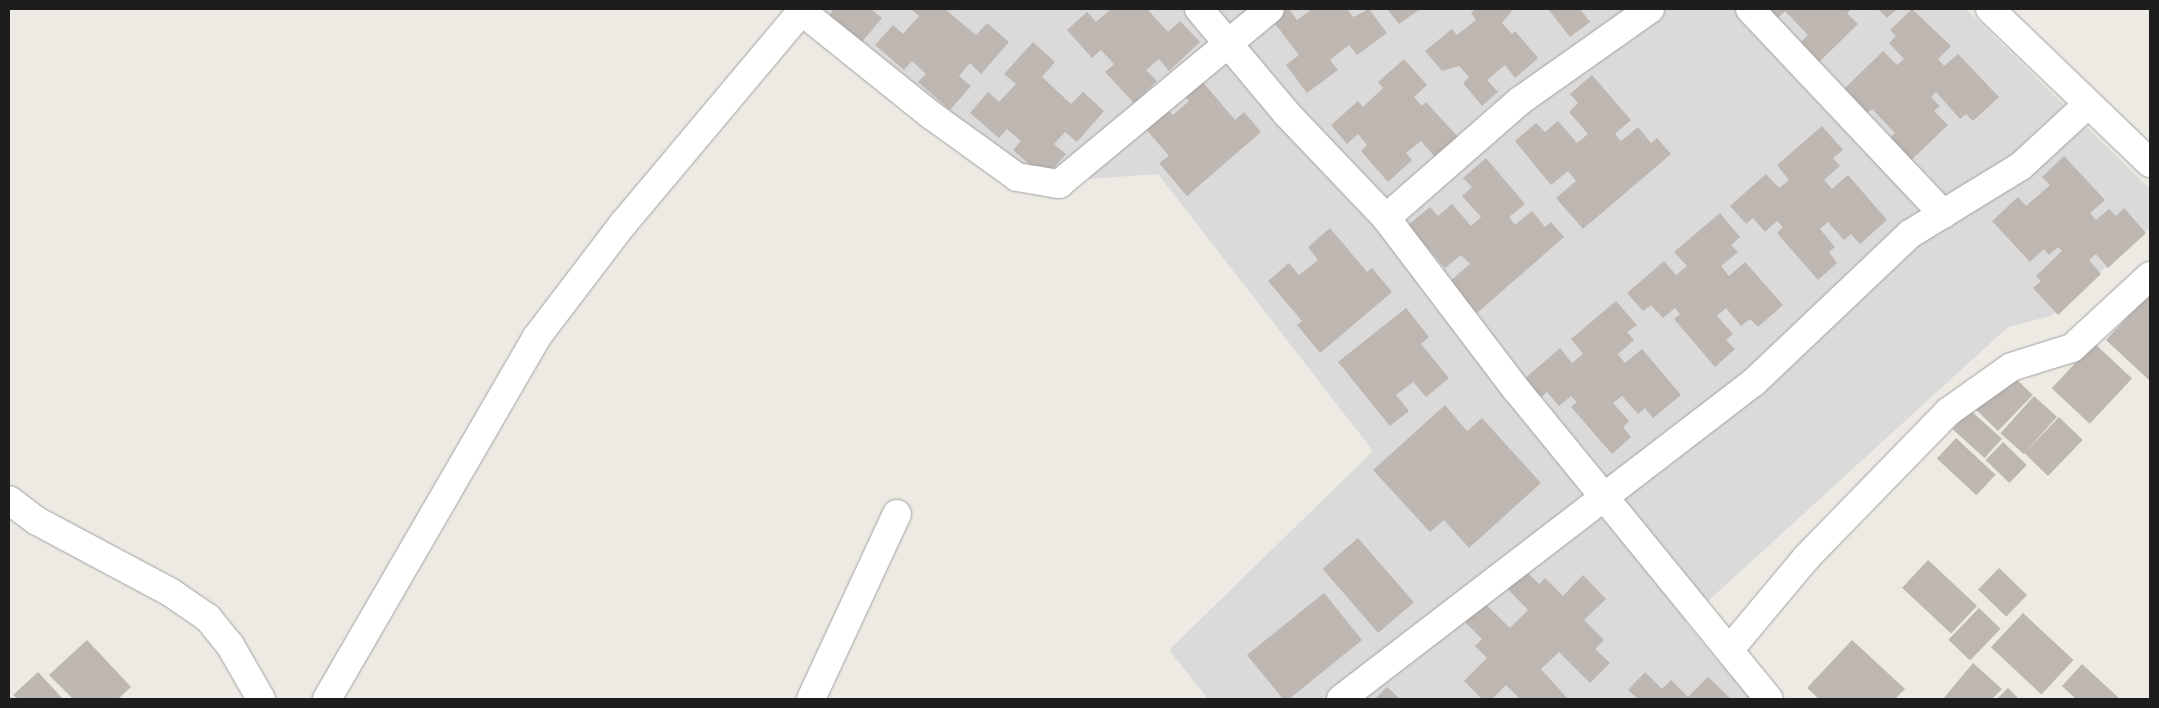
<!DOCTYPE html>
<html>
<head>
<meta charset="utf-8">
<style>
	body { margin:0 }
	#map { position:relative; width:2159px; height:708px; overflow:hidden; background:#edeae4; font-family:Commissioner,sans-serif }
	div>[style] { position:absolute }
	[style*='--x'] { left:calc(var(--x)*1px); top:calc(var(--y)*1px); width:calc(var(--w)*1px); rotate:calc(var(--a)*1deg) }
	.residential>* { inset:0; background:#dbdada }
	.building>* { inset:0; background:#bdb6b1; transform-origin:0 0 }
	.roads { filter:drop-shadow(0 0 1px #a1a1a1) drop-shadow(0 0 1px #a1a1a1) }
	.minor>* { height:28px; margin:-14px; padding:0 14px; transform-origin:14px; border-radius:14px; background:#fff }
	span { translate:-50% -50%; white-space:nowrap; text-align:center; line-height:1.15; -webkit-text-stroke:4px #fff; paint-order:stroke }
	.frame { position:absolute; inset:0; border:10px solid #1d1d1d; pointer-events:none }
</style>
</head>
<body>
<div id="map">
	<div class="residential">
		<i style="clip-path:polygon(802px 9px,1966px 9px,2150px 189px,2150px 227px,2051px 316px,2008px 327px,1685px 622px,1751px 699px,1208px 699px,1169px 650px,1373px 451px,1158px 174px,1032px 183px)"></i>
	</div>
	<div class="building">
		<i style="clip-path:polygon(834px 9px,871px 9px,882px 18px,862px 42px,829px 16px)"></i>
		<i style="clip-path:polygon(911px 9px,945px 9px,976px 35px,987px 23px,1009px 42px,981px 74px,970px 63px,959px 76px,971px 86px,950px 110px,918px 82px,926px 74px,912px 61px,904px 70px,875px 45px,893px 25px,903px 34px,919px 16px)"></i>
		<i style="clip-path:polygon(1111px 9px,1147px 9px,1168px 32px,1180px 21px,1200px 42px,1169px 71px,1159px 59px,1146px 70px,1157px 81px,1134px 103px,1105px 72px,1114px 64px,1101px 50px,1092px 58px,1067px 30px,1087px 12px,1096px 22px)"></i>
		<i style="clip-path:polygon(1279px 9px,1289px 9px,1297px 20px,1312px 9px,1347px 9px,1353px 17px,1369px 9px,1387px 33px,1357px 55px,1349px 45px,1330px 60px,1338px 70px,1307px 93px,1286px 65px,1299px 55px,1269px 16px)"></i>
		<i style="clip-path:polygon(1387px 9px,1420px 9px,1399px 24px)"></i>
		<i style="clip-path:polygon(1476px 9px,1510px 9px,1512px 11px,1502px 23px,1512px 34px,1515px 31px,1538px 58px,1515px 78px,1505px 65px,1487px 80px,1498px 92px,1482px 106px,1463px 83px,1469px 77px,1459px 66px,1442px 71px,1425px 51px,1452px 29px,1457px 35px,1476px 20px,1471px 13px)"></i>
		<i style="clip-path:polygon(1548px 9px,1580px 9px,1590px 22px,1570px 37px)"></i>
		<i style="clip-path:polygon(1768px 9px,1852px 9px,1847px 13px,1858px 24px,1818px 63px,1800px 43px,1808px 35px,1785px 11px,1777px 19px)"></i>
		<i style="clip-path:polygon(1878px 9px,1897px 9px,1887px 18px)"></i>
		<i style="clip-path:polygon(1912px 9px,1951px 46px,1938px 59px,1944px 66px,1958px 54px,1999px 97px,1973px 121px,1966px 114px,1960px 119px,1936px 92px,1931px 97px,1940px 106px,1934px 111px,1948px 125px,1908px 163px,1887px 141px,1895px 133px,1872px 109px,1864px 116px,1841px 92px,1883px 51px,1897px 65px,1904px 59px,1889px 43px,1896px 36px,1890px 30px)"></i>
		<i style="clip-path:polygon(1033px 42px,1055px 62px,1042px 77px,1071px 104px,1083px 92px,1104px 111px,1077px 142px,1065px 132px,1054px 144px,1066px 154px,1045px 178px,1013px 150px,1021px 141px,1007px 129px,999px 138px,970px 113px,988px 92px,999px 102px,1016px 84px,1004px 74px)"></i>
		<i style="clip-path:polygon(1404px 59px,1427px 85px,1414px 97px,1422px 106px,1426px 102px,1458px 137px,1435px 157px,1421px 141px,1406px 153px,1412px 160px,1388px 182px,1361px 151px,1367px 145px,1358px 134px,1347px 144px,1331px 125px,1358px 101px,1363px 107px,1383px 88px,1378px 82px)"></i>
		<i style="clip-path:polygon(1592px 75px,1631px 120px,1615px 134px,1621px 141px,1638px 127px,1651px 143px,1657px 138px,1671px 154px,1583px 229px,1556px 198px,1576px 181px,1568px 171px,1551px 185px,1515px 141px,1536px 123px,1545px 132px,1558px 121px,1577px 143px,1588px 134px,1569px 112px,1578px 103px,1570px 94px)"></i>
		<i style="clip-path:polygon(1201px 80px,1235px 120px,1244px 112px,1261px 132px,1187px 196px,1159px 163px,1169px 156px,1145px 128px,1167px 109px,1173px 115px,1189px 101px,1184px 95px)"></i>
		<i style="clip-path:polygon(1822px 126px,1843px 150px,1833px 158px,1840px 166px,1824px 180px,1832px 189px,1848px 175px,1887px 220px,1860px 244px,1851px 234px,1844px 240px,1828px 222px,1820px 229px,1835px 247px,1829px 252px,1837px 263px,1818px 280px,1777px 233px,1783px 227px,1777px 221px,1765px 232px,1753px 218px,1746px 224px,1730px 206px,1766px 174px,1779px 188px,1789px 180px,1777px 165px)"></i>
		<i style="clip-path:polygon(2064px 156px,2105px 200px,2090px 213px,2096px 220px,2109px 209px,2116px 216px,2124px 208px,2146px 233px,2108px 268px,2096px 254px,2089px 260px,2101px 274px,2058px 315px,2033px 288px,2041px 281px,2036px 276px,2062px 251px,2058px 247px,2049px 255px,2044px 249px,2030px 262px,1992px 221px,2018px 197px,2026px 206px,2050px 185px,2042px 177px)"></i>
		<i style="clip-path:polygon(1486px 158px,1525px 204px,1509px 217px,1515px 225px,1532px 211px,1545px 227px,1551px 222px,1564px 237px,1477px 313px,1450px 281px,1470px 264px,1461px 255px,1445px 268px,1408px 225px,1430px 207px,1438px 216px,1452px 204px,1471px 226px,1481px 217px,1462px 196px,1472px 187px,1463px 178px)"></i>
		<i style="clip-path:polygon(1720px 213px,1740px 237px,1731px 245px,1738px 252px,1721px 266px,1729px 276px,1745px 262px,1783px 305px,1758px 327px,1750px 319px,1741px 326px,1726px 308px,1717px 316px,1733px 334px,1726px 340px,1735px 349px,1715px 367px,1674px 319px,1680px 314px,1675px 308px,1663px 318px,1651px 305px,1643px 311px,1627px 293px,1664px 261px,1676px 275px,1687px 266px,1674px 252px)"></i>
		<i style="clip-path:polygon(1330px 228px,1367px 272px,1372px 268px,1392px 292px,1320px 353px,1297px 325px,1302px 321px,1268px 281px,1289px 263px,1299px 275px,1318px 260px,1308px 247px)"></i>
		<i style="clip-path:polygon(2150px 293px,2150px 381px,2106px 340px)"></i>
		<i style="clip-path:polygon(1616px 301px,1637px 325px,1627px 332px,1634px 340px,1618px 354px,1625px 363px,1642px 349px,1681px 395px,1653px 418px,1645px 408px,1638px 414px,1622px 396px,1613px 403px,1629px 421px,1623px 427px,1631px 437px,1612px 454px,1571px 407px,1577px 402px,1571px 396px,1559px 406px,1547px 392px,1539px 399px,1523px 380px,1560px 348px,1572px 363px,1583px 354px,1571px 339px)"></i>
		<i style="clip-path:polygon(1406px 308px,1429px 337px,1421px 344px,1449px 378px,1426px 397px,1413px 382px,1396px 395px,1409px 411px,1390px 426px,1338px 362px)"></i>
		<i style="left:2094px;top:343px;width:52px;height:62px;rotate:43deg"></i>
		<i style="left:2009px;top:372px;width:33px;height:50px;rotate:44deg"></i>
		<i style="left:2034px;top:396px;width:31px;height:50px;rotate:42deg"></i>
		<i style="clip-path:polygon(1445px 405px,1467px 431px,1482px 418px,1541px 483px,1469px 548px,1444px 520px,1430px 532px,1373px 470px)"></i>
		<i style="left:1970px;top:410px;width:43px;height:26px;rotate:42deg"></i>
		<i style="left:2059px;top:417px;width:33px;height:50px;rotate:44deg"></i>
		<i style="left:1956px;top:438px;width:54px;height:28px;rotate:43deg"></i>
		<i style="left:2003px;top:442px;width:33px;height:25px;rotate:44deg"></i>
		<i style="left:1358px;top:538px;width:85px;height:47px;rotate:49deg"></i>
		<i style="left:1928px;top:560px;width:67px;height:38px;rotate:43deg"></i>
		<i style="clip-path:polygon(1522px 567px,1539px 584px,1545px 578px,1563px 596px,1583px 575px,1606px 599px,1584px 620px,1604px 640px,1595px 649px,1610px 663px,1590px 683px,1559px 652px,1541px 669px,1568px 699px,1520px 699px,1506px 685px,1492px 699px,1482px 699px,1464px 681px,1487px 658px,1475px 646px,1482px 639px,1463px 620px,1482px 601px,1510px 628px,1528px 610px,1504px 585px)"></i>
		<i style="left:1999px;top:568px;width:39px;height:30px;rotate:44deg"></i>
		<i style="clip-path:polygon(1324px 593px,1362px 640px,1289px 699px,1283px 699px,1247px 655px)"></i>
		<i style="left:1979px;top:608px;width:30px;height:44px;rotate:44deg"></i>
		<i style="left:2023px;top:613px;width:69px;height:47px;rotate:43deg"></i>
		<i style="clip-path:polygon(87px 640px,131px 687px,118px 699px,73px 699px,49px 675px)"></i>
		<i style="clip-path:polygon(1852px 640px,1905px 689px,1895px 699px,1819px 699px,1807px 688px)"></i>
		<i style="clip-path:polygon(1973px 663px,2002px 689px,1992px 699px,1943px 699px)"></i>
		<i style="clip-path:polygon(2082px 664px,2120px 699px,2076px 699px,2062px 686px)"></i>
		<i style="clip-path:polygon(38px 672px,63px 699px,18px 699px,13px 695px)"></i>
		<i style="clip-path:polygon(1645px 672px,1662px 689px,1671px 680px,1688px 697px,1708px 677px,1731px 699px,1638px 699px,1628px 690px)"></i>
		<i style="clip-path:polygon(1387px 687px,1400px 699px,1375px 699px)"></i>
		<i style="clip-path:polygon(2008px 688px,2019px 699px,1997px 699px)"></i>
	</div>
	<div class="roads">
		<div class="minor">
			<i style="--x:799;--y:9;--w:169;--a:38.8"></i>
			<i style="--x:931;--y:115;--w:106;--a:35.8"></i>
			<i style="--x:1017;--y:177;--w:43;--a:9.5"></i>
			<i style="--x:1059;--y:184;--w:274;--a:-39.7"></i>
			<i style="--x:1199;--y:9;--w:137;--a:50"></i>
			<i style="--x:1287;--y:114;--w:144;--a:46.4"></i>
			<i style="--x:1386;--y:218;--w:215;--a:52.8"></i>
			<i style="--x:1516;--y:389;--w:400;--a:50.8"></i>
			<i style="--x:1750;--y:9;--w:282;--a:46.7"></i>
			<i style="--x:1990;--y:9;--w:222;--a:43.9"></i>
			<i style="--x:1386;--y:218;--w:179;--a:-41.2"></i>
			<i style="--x:1521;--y:100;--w:158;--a:-35.2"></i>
			<i style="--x:9;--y:500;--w:35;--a:37"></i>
			<i style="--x:37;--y:521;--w:151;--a:28.1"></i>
			<i style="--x:170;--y:592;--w:46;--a:34.4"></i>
			<i style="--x:208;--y:618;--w:35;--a:51"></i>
			<i style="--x:230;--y:645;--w:62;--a:60.1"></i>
			<i style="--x:1730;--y:649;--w:119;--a:-50.1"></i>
			<i style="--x:1806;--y:558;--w:204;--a:-45.8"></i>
			<i style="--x:1948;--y:412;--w:77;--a:-35.5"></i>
			<i style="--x:2011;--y:367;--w:64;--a:-17.3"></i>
			<i style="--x:2072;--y:348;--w:106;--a:-42.7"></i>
			<i style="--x:327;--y:699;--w:417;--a:-59.9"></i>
			<i style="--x:536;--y:338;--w:143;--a:-52.7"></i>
			<i style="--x:623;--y:224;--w:278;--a:-50"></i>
			<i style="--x:811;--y:699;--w:204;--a:-65.1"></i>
			<i style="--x:1341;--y:699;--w:521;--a:-37.51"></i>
			<i style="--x:1754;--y:382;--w:215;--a:-43.5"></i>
			<i style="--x:1910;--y:234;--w:130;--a:-31.5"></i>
			<i style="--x:2021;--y:166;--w:91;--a:-42.8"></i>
		</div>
	</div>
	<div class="frame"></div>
</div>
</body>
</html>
